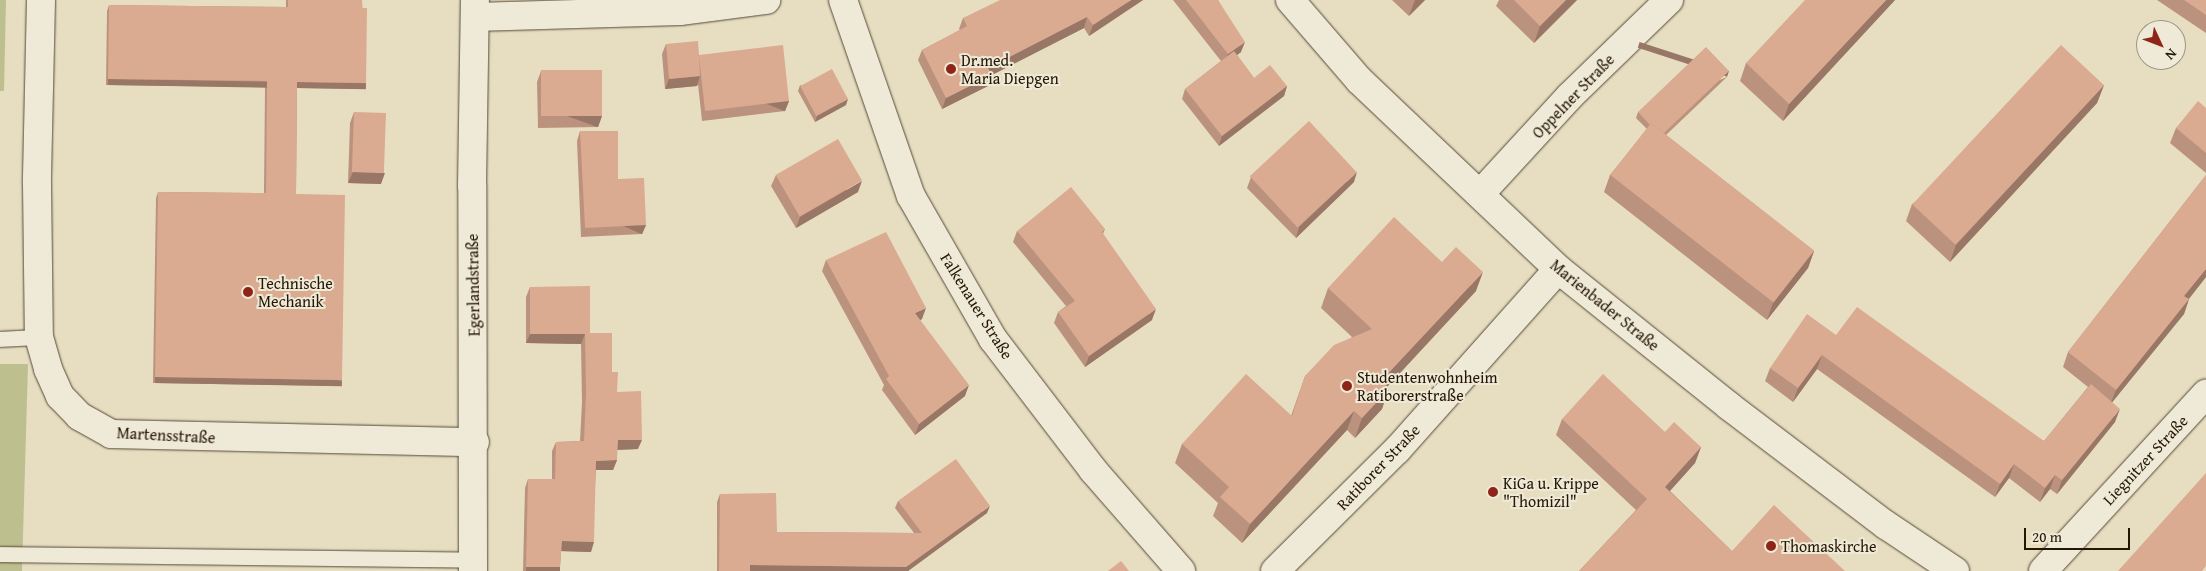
<!DOCTYPE html>
<html>
<head>
<meta charset="utf-8">
<style>
	body { margin:0 }
	#map { position:relative; width:2206px; height:571px; overflow:hidden; background:#e7dec2; font-family:"Gentium Book Plus",serif }
	div>[style] { position:absolute }
	[style*='--x'] { left:calc(var(--x)*1px); top:calc(var(--y)*1px); width:calc(var(--w)*1px); rotate:calc(var(--a)*1deg) }
	.green>* { inset:0; background:#bebf8e }
	.roads { filter:drop-shadow(0 0 1px #564834) drop-shadow(0 0 1px #564834) }
	.service>* { height:15px; margin:-7.5px; padding:0 7.5px; transform-origin:7.5px; border-radius:7.5px; background:#efead7 }
	.minor>* { height:28px; margin:-14px; padding:0 14px; transform-origin:14px; border-radius:14px; background:#efead7 }
	.wall>* { inset:0; background:#bb927d }
	.shaded-wall>* { inset:0; background:#976; transform-origin:0 0 }
	.building>* { inset:0; background:#daaa91; transform-origin:0 0 }
	.dots>* { width:14px; height:14px; translate:-50% -50%; box-sizing:border-box; border:2px solid #efead7; border-radius:50% }
	span { translate:-50% -50%; white-space:nowrap; text-align:center; line-height:1.15; -webkit-text-stroke:4px #efead7; paint-order:stroke }
	.poi-label { font-size:16px; color:#251604 }
	.left { translate:0 -50%; text-align:left }
	.street-label { font-size:16px; color:#251604 }
	.north { position:absolute; left:2136px; top:20px; width:50px; height:50px; box-sizing:border-box; background:#efead7; border:1px solid #9e9583; border-radius:50%; rotate:133deg; font-size:14px; font-weight:700; line-height:20px; text-align:center; color:#251604 }
	.north::after { content:''; display:block; margin:auto; width:18px; height:22px; background:#8f2418; clip-path:polygon(50% 0,100% 100%,50% 72%,0 100%) }
	.scale { position:absolute; left:2024px; top:528px; width:106px; height:22px; box-sizing:border-box; border:2px solid #251604; border-top:0; padding-left:6px; font-size:15px; line-height:18px; white-space:nowrap; color:#251604; -webkit-text-stroke:4px #efead7; paint-order:stroke }
</style>
</head>
<body>
<div id="map">
	<div class="green">
		<i style="clip-path:polygon(0 0,6px 0,4px 91px,0 91px)"></i>
		<i style="clip-path:polygon(0 364px,28px 364px,22px 571px,0 571px)"></i>
	</div>
	<div class="roads">
		<div class="service">
			<i style="--x:0;--y:339;--w:39;--a:-3"></i>
			<i style="--x:0;--y:554;--w:473;--a:0.7"></i>
		</div>
		<div class="minor">
			<i style="--x:41;--y:0;--w:183;--a:91.3"></i>
			<i style="--x:37;--y:183;--w:154;--a:89.3"></i>
			<i style="--x:39;--y:337;--w:33;--a:74"></i>
			<i style="--x:48;--y:369;--w:30;--a:66"></i>
			<i style="--x:60;--y:396;--w:28;--a:46"></i>
			<i style="--x:79;--y:416;--w:37;--a:29"></i>
			<i style="--x:111;--y:434;--w:364;--a:1.3"></i>
			<i style="--x:843;--y:0;--w:207;--a:70.9"></i>
			<i style="--x:911;--y:196;--w:165;--a:60.2"></i>
			<i style="--x:993;--y:339;--w:165;--a:52.6"></i>
			<i style="--x:1093;--y:470;--w:134;--a:48.9"></i>
			<i style="--x:1290;--y:0;--w:106;--a:49.2"></i>
			<i style="--x:1359;--y:80;--w:274;--a:43.5"></i>
			<i style="--x:1558;--y:269;--w:219;--a:38.7"></i>
			<i style="--x:1729;--y:406;--w:197;--a:37.2"></i>
			<i style="--x:1886;--y:525;--w:83;--a:33.7"></i>
			<i style="--x:475;--y:17;--w:205;--a:-1.7"></i>
			<i style="--x:680;--y:11;--w:87;--a:-7.3"></i>
			<i style="--x:1480;--y:194;--w:133;--a:-47.4"></i>
			<i style="--x:1570;--y:96;--w:138;--a:-44.1"></i>
			<i style="--x:473;--y:571;--w:385;--a:-90.1"></i>
			<i style="--x:472;--y:186;--w:186;--a:-89.1"></i>
			<i style="--x:1275;--y:571;--w:172;--a:-44.8"></i>
			<i style="--x:1397;--y:450;--w:242;--a:-48.3"></i>
			<i style="--x:2043;--y:571;--w:241;--a:-47.4"></i>
		</div>
	</div>
	<div class="wall">
		<i style="clip-path:polygon(286px 0,362px 0,366px 83px,364px 89px,297px 88px,296px 194px,340px 386px,153px 383px,156px 198px,158px 192px,264px 193px,265px 87px,106px 85px,107px 11px,109px 5px,286px 7px)"></i>
		<i style="clip-path:polygon(1143px 0,1089px 36px,1084px 28px,992px 75px,988px 86px,942px 109px,918px 60px,922px 50px,960px 30px,959px 29px,963px 18px)"></i>
		<i style="clip-path:polygon(1173px 0,1218px 0,1241px 52px,1237px 55px,1254px 78px,1287px 86px,1284px 96px,1219px 146px,1182px 99px,1185px 89px,1221px 61px)"></i>
		<i style="clip-path:polygon(1392px 0,1425px 0,1409px 16px)"></i>
		<i style="clip-path:polygon(1499px 0,1577px 0,1534px 43px,1496px 6px)"></i>
		<i style="clip-path:polygon(1895px 0,1783px 121px,1740px 81px,1746px 63px)"></i>
		<i style="clip-path:polygon(2157px 0,2206px 0,2206px 33px)"></i>
		<i style="clip-path:polygon(666px 44px,699px 55px,789px 101px,785px 111px,702px 121px,698px 84px,697px 86px,665px 89px,662px 54px)"></i>
		<i style="clip-path:polygon(541px 71px,602px 116px,598px 127px,538px 128px,537px 82px)"></i>
		<i style="clip-path:polygon(1727px 77px,1666px 135px,1814px 251px,1808px 268px,1767px 320px,1604px 192px,1610px 175px,1647px 129px,1636px 118px,1638px 112px)"></i>
		<i style="clip-path:polygon(800px 85px,846px 105px,815px 122px,798px 91px)"></i>
		<i style="clip-path:polygon(2104px 85px,2097px 103px,1950px 262px,1906px 221px,1912px 204px)"></i>
		<i style="clip-path:polygon(2206px 108px,2206px 173px,2170px 143px,2176px 128px)"></i>
		<i style="clip-path:polygon(354px 112px,381px 184px,348px 183px,350px 123px)"></i>
		<i style="clip-path:polygon(580px 131px,618px 179px,646px 225px,642px 234px,581px 237px,577px 141px)"></i>
		<i style="clip-path:polygon(776px 175px,858px 192px,796px 228px,771px 186px)"></i>
		<i style="clip-path:polygon(2206px 175px,2206px 277px,2189px 299px,2184px 314px,2112px 402px,2115px 422px,2057px 494px,2050px 489px,2040px 502px,2009px 478px,1995px 497px,1817px 369px,1793px 402px,1765px 381px,1770px 368px,1836px 335px,2044px 441px,2088px 387px,2063px 367px,2068px 352px)"></i>
		<i style="clip-path:polygon(1251px 177px,1354px 182px,1296px 238px,1247px 188px)"></i>
		<i style="clip-path:polygon(1105px 229px,1103px 234px,1152px 320px,1085px 367px,1054px 323px,1058px 312px,1066px 306px,1013px 242px,1017px 231px)"></i>
		<i style="clip-path:polygon(826px 260px,922px 319px,920px 320px,965px 396px,915px 435px,882px 390px,884px 385px,822px 271px)"></i>
		<i style="clip-path:polygon(1442px 262px,1476px 291px,1387px 387px,1382px 409px,1355px 438px,1347px 430px,1242px 543px,1213px 516px,1218px 503px,1175px 463px,1182px 444px,1291px 416px,1305px 376px,1352px 337px,1321px 308px,1328px 288px)"></i>
		<i style="clip-path:polygon(530px 287px,590px 333px,612px 372px,617px 392px,638px 449px,617px 450px,617px 460px,613px 470px,596px 470px,591px 552px,561px 551px,560px 567px,559px 571px,523px 571px,525px 488px,528px 479px,552px 479px,552px 451px,556px 442px,580px 441px,582px 402px,581px 344px,526px 343px,526px 297px)"></i>
		<i style="clip-path:polygon(1562px 419px,1665px 432px,1701px 447px,1695px 463px,1670px 491px,1732px 551px,1579px 571px,1636px 510px,1556px 435px)"></i>
		<i style="clip-path:polygon(720px 494px,777px 532px,914px 533px,895px 508px,898px 501px,987px 513px,908px 571px,717px 571px,717px 502px)"></i>
	</div>
	<div class="shaded-wall">
		<i style="clip-path:polygon(1131px 0,1143px 0,1089px 36px,1093px 25px)"></i>
		<i style="clip-path:polygon(1415px 0,1425px 0,1409px 16px)"></i>
		<i style="clip-path:polygon(1566px 0,1577px 0,1534px 43px,1540px 26px)"></i>
		<i style="clip-path:polygon(1886px 0,1895px 0,1783px 121px,1789px 104px)"></i>
		<i style="clip-path:polygon(1087px 17px,1084px 28px,984px 79px,988px 68px)"></i>
		<i style="clip-path:polygon(1245px 42px,1241px 52px,1224px 65px,1228px 54px)"></i>
		<i style="left:1729px;top:71px;width:6px;height:94px;rotate:108deg"></i>
		<i style="clip-path:polygon(992px 75px,988px 86px,942px 109px,946px 98px)"></i>
		<i style="clip-path:polygon(700px 76px,697px 86px,665px 89px,669px 79px)"></i>
		<i style="left:108px;top:79px;width:159px;height:6px;rotate:1deg"></i>
		<i style="left:297px;top:82px;width:69px;height:6px;rotate:1deg"></i>
		<i style="clip-path:polygon(2104px 85px,2097px 103px,1950px 262px,1956px 245px)"></i>
		<i style="clip-path:polygon(1287px 86px,1284px 96px,1219px 146px,1222px 136px)"></i>
		<i style="clip-path:polygon(848px 99px,846px 105px,815px 122px,817px 116px)"></i>
		<i style="left:789px;top:101px;width:11px;height:85px;rotate:112deg"></i>
		<i style="left:602px;top:116px;width:12px;height:60px;rotate:110deg"></i>
		<i style="clip-path:polygon(353px 172px,385px 173px,381px 184px,348px 183px)"></i>
		<i style="clip-path:polygon(1357px 172px,1354px 182px,1296px 238px,1299px 227px)"></i>
		<i style="clip-path:polygon(862px 181px,858px 192px,796px 228px,800px 217px)"></i>
		<i style="left:646px;top:225px;width:10px;height:61px;rotate:114deg"></i>
		<i style="clip-path:polygon(1814px 251px,1808px 268px,1767px 320px,1773px 303px)"></i>
		<i style="clip-path:polygon(2206px 269px,2206px 277px,2179px 311px,2184px 296px)"></i>
		<i style="clip-path:polygon(1483px 272px,1476px 291px,1374px 401px,1381px 381px)"></i>
		<i style="clip-path:polygon(2189px 299px,2184px 314px,2110px 405px,2116px 390px)"></i>
		<i style="clip-path:polygon(926px 308px,922px 319px,911px 325px,915px 313px)"></i>
		<i style="clip-path:polygon(1156px 309px,1152px 320px,1085px 367px,1089px 356px)"></i>
		<i style="clip-path:polygon(530px 334px,585px 334px,581px 344px,526px 343px)"></i>
		<i style="clip-path:polygon(1822px 355px,1817px 369px,1793px 402px,1798px 388px)"></i>
		<i style="left:155px;top:377px;width:187px;height:6px;rotate:1deg"></i>
		<i style="clip-path:polygon(969px 385px,965px 396px,915px 435px,919px 424px)"></i>
		<i style="clip-path:polygon(1389px 389px,1382px 409px,1355px 438px,1362px 418px)"></i>
		<i style="clip-path:polygon(2120px 409px,2115px 422px,2057px 494px,2062px 480px)"></i>
		<i style="clip-path:polygon(1354px 411px,1347px 430px,1242px 543px,1250px 524px)"></i>
		<i style="clip-path:polygon(618px 440px,642px 440px,638px 449px,614px 450px)"></i>
		<i style="clip-path:polygon(1701px 447px,1695px 463px,1659px 503px,1665px 487px)"></i>
		<i style="clip-path:polygon(617px 460px,613px 470px,593px 470px,596px 461px)"></i>
		<i style="clip-path:polygon(2014px 464px,2009px 478px,1995px 497px,2000px 484px)"></i>
		<i style="clip-path:polygon(2055px 475px,2050px 489px,2040px 502px,2045px 488px)"></i>
		<i style="clip-path:polygon(990px 506px,987px 513px,908px 571px,748px 571px,750px 565px,906px 567px)"></i>
		<i style="clip-path:polygon(562px 541px,594px 542px,591px 552px,558px 551px)"></i>
		<i style="left:526px;top:567px;width:34px;height:4px"></i>
	</div>
	<div class="building">
		<i style="clip-path:polygon(288px 0,362px 0,362px 8px,367px 8px,366px 83px,297px 82px,296px 194px,345px 195px,342px 380px,155px 377px,158px 192px,266px 193px,267px 81px,108px 79px,109px 5px,288px 7px)"></i>
		<i style="clip-path:polygon(1000px 0,1131px 0,1093px 25px,1087px 17px,988px 68px,992px 75px,946px 98px,922px 50px,967px 26px,963px 18px)"></i>
		<i style="clip-path:polygon(1186px 0,1218px 0,1245px 42px,1228px 54px)"></i>
		<i style="clip-path:polygon(1514px 0,1566px 0,1540px 26px)"></i>
		<i style="clip-path:polygon(1805px 0,1886px 0,1789px 104px,1746px 63px)"></i>
		<i style="clip-path:polygon(2184px 0,2206px 0,2206px 15px)"></i>
		<i style="clip-path:polygon(698px 41px,699px 55px,783px 45px,789px 101px,705px 111px,699px 56px,700px 76px,669px 79px,666px 44px)"></i>
		<i style="left:2061px;top:45px;width:59px;height:218px;rotate:43deg"></i>
		<i style="clip-path:polygon(1706px 47px,1729px 71px,1664px 133px,1651px 123px,1650px 125px,1638px 112px)"></i>
		<i style="clip-path:polygon(1234px 51px,1254px 78px,1270px 65px,1287px 86px,1222px 136px,1185px 89px)"></i>
		<i style="left:832px;top:69px;width:34px;height:36px;rotate:62deg"></i>
		<i style="left:602px;top:70px;width:46px;height:61px;rotate:90deg"></i>
		<i style="clip-path:polygon(2198px 101px,2206px 108px,2206px 153px,2176px 128px)"></i>
		<i style="left:354px;top:112px;width:32px;height:60px;rotate:2deg"></i>
		<i style="left:1309px;top:121px;width:70px;height:81px;rotate:47deg"></i>
		<i style="left:1651px;top:123px;width:207px;height:66px;rotate:38deg"></i>
		<i style="clip-path:polygon(580px 131px,618px 131px,618px 179px,644px 178px,646px 225px,585px 228px)"></i>
		<i style="left:838px;top:139px;width:48px;height:72px;rotate:60deg"></i>
		<i style="clip-path:polygon(2206px 175px,2206px 269px,2184px 296px,2189px 299px,2116px 390px,2068px 352px)"></i>
		<i style="clip-path:polygon(1071px 187px,1105px 229px,1102px 232px,1156px 309px,1089px 356px,1058px 312px,1075px 301px,1017px 231px)"></i>
		<i style="clip-path:polygon(1394px 217px,1442px 262px,1456px 247px,1483px 272px,1381px 381px,1389px 389px,1362px 418px,1354px 411px,1250px 524px,1220px 497px,1229px 487px,1182px 444px,1246px 374px,1292px 416px,1305px 376px,1334px 345px,1372px 329px,1328px 288px)"></i>
		<i style="clip-path:polygon(886px 232px,926px 308px,915px 313px,969px 385px,919px 424px,886px 379px,889px 376px,826px 260px)"></i>
		<i style="clip-path:polygon(590px 286px,590px 333px,612px 333px,612px 372px,618px 372px,617px 392px,641px 391px,642px 440px,618px 440px,617px 460px,596px 461px,594px 542px,562px 541px,560px 567px,526px 567px,528px 479px,555px 479px,556px 442px,584px 441px,586px 392px,585px 334px,530px 334px,530px 287px)"></i>
		<i style="clip-path:polygon(1857px 307px,2044px 441px,2091px 384px,2120px 409px,2062px 480px,2055px 475px,2045px 488px,2014px 464px,2000px 484px,1822px 355px,1798px 388px,1770px 368px,1807px 314px,1836px 335px)"></i>
		<i style="clip-path:polygon(1603px 374px,1665px 432px,1674px 422px,1701px 447px,1665px 487px,1732px 551px,1774px 505px,1845px 571px,1579px 571px,1647px 499px,1562px 419px)"></i>
		<i style="clip-path:polygon(956px 459px,990px 506px,906px 567px,750px 565px,750px 571px,719px 571px,720px 494px,776px 493px,777px 532px,922px 533px,898px 501px)"></i>
		<i style="clip-path:polygon(2206px 473px,2206px 566px,2202px 571px,2118px 571px)"></i>
		<i style="clip-path:polygon(1121px 561px,1129px 571px,1108px 571px)"></i>
	</div>
	<div class="dots">
		<i style="left:951px;top:69px;background:#8f2418"></i>
		<i style="left:248px;top:292px;background:#8f2418"></i>
		<i style="left:1347px;top:386px;background:#8f2418"></i>
		<i style="left:1493px;top:492px;background:#8f2418"></i>
		<i style="left:1771px;top:546px;background:#8f2418"></i>
	</div>
	<div class="poi-label">
		<span class="left" style="left:961px;top:69px">Dr.med.<br>Maria Diepgen</span>
		<span class="left" style="left:258px;top:292px">Technische<br>Mechanik</span>
		<span class="left" style="left:1357px;top:386px">Studentenwohnheim<br>Ratiborerstraße</span>
		<span class="left" style="left:1503px;top:492px">KiGa u. Krippe<br>"Thomizil"</span>
		<span class="left" style="left:1781px;top:546px">Thomaskirche</span>
	</div>
	<div class="street-label">
		<span style="left:1573px;top:96px;rotate:-46deg">Oppelner Straße</span>
		<span style="left:473px;top:285px;rotate:-91deg">Egerlandstraße</span>
		<span style="left:1605px;top:305px;rotate:39deg">Marienbader Straße</span>
		<span style="left:977px;top:306px;rotate:58deg">Falkenauer Straße</span>
		<span style="left:166px;top:435px;rotate:3deg">Martensstraße</span>
		<span style="left:2145px;top:460px;rotate:-47deg">Liegnitzer Straße</span>
		<span style="left:1378px;top:467px;rotate:-46deg">Ratiborer Straße</span>
	</div>
	<div class="north">N</div>
	<div class="scale">20 m</div>
</div>
</body>
</html>
